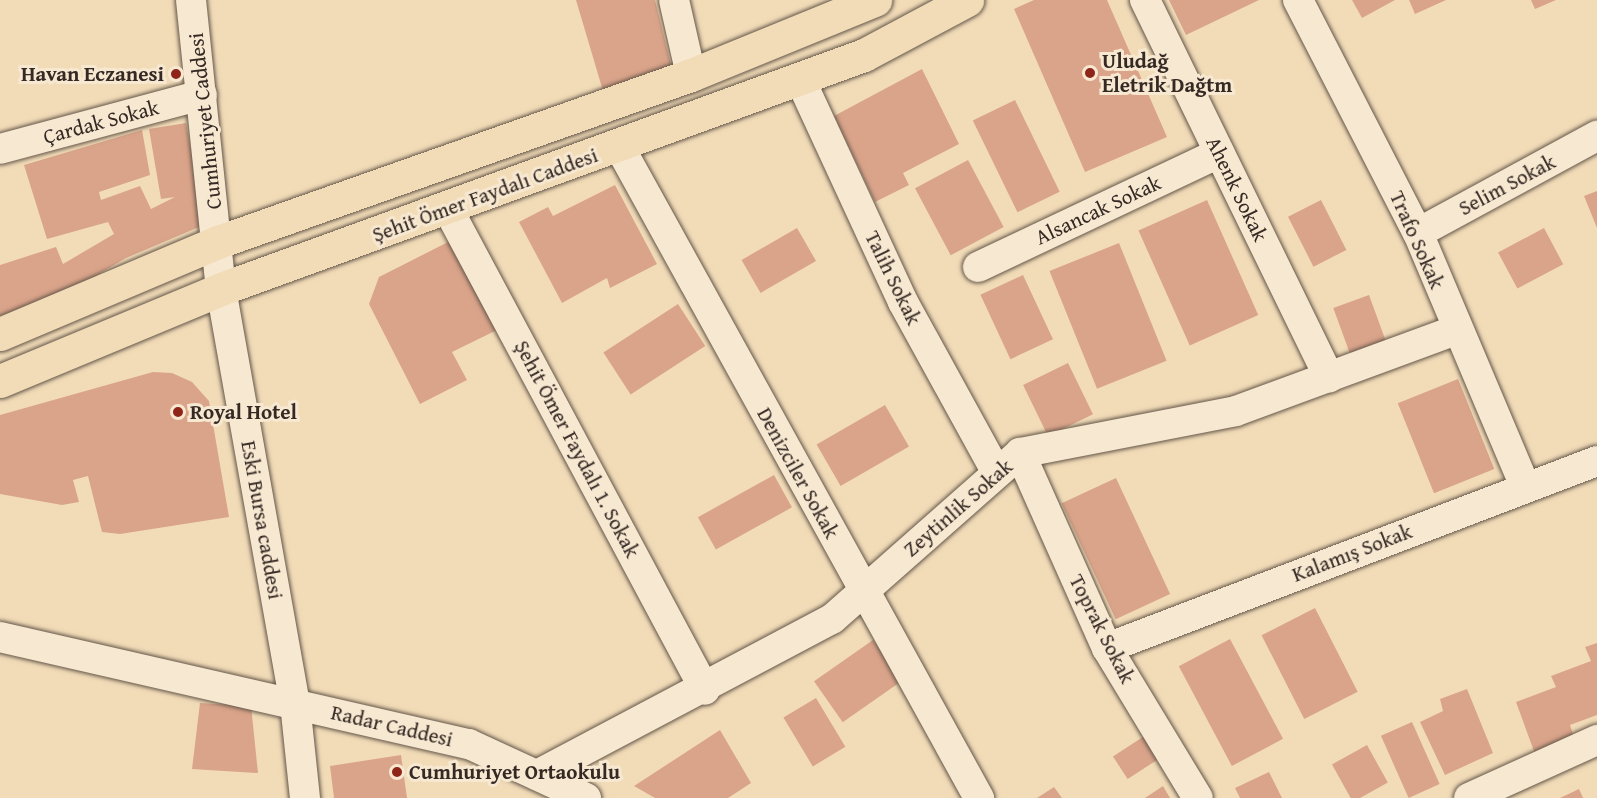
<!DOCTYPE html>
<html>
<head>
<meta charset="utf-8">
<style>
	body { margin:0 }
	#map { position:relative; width:1597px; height:798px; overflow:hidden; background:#f2dcb8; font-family:"Gentium Book Plus",serif }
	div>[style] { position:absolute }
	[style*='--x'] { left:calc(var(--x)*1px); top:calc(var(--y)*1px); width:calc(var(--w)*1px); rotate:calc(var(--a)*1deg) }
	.building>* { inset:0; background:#daa48a; transform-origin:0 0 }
	.roads { filter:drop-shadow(0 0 2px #645649) drop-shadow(0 0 2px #645649) }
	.street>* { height:30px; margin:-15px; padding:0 15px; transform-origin:15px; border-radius:15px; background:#f7e8d1 }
	.primary>* { height:33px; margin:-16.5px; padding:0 16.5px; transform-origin:16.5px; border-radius:16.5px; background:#f2dcb8 }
	.dots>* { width:16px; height:16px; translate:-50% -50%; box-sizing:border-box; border:3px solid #f7e8d1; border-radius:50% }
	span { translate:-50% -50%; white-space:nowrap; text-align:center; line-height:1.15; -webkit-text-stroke:6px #f7e8d1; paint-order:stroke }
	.poi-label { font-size:21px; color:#352924; font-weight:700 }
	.left { translate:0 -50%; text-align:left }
	.right { translate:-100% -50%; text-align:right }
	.street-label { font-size:21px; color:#352924 }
</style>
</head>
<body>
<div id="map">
	<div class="building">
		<i style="clip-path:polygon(576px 0,655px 0,672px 69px,603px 91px)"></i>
		<i style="clip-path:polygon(1034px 0,1107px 0,1167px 137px,1085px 172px,1014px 9px)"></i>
		<i style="clip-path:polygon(1169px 0,1259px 0,1186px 35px)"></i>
		<i style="clip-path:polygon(1352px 0,1395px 0,1362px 18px)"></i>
		<i style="clip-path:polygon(1409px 0,1446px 0,1415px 14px)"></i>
		<i style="clip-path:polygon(1531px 0,1556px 0,1535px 9px)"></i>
		<i style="clip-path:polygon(922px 69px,959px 144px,903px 173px,909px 185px,875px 202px,834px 116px)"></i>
		<i style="left:1015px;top:100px;width:102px;height:47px;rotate:64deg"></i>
		<i style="clip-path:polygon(186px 123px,204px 221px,199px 227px,126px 258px,75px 288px,0 316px,0 265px,56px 247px,63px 264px,114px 234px,108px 222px,47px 239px,24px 165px,142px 130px,150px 175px,99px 192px,101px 200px,140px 186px,151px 209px,175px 197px,161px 199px,149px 129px)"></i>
		<i style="left:968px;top:160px;width:76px;height:60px;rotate:62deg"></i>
		<i style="clip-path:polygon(615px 185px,657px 264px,610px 288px,607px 278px,562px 303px,519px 222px,548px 207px,553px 216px)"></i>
		<i style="clip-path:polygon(1597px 191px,1597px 228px,1584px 196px)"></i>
		<i style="left:1207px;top:200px;width:126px;height:75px;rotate:66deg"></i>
		<i style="left:1321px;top:200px;width:56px;height:37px;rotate:63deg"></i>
		<i style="left:797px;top:228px;width:38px;height:64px;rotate:60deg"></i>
		<i style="left:1544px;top:228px;width:41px;height:52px;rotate:62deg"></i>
		<i style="clip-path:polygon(454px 239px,499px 329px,452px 352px,467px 380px,420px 404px,369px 304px,379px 277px)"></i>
		<i style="left:1119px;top:243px;width:127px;height:75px;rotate:68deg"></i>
		<i style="left:1023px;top:275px;width:71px;height:47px;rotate:65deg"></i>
		<i style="left:1369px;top:295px;width:48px;height:38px;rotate:70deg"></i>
		<i style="left:678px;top:304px;width:50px;height:89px;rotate:57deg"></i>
		<i style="left:1068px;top:363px;width:57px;height:50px;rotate:64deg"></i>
		<i style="clip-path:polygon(153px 372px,172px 373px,192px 382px,209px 401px,229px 517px,120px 534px,102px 532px,88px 476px,73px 480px,79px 502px,62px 505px,0 494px,0 415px)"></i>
		<i style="left:1458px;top:379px;width:97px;height:65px;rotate:68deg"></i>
		<i style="left:885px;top:405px;width:48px;height:79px;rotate:60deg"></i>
		<i style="left:774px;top:475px;width:37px;height:87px;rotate:61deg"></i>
		<i style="left:1116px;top:478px;width:128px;height:60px;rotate:65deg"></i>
		<i style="left:1315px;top:608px;width:94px;height:60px;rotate:63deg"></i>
		<i style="left:1230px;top:639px;width:113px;height:58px;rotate:62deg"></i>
		<i style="left:873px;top:640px;width:50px;height:72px;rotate:55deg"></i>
		<i style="clip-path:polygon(1597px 643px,1597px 715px,1570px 725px,1575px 740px,1535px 754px,1516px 702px,1556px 687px,1551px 676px,1591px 661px,1585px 647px)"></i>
		<i style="clip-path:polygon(1467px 689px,1493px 753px,1445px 775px,1420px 722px,1443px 711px,1440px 699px)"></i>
		<i style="left:816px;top:698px;width:57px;height:38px;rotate:59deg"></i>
		<i style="clip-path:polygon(200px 703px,251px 706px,258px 773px,192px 769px)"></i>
		<i style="left:1412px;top:722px;width:68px;height:34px;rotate:66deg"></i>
		<i style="clip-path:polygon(720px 730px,751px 783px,728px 798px,655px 798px,634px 786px)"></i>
		<i style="left:1149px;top:733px;width:27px;height:43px;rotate:57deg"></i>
		<i style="left:1367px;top:745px;width:43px;height:40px;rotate:61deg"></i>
		<i style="clip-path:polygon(401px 755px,407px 798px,334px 798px,330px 766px)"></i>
		<i style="clip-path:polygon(1269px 772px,1282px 798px,1240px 798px,1235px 788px)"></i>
		<i style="clip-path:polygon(1163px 786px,1170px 798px,1145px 798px)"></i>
		<i style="clip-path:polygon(1054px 787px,1062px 798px,1037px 798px)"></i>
		<i style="clip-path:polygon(1579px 789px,1583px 798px,1560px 798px)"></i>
	</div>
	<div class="roads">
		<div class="street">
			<i style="--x:191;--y:0;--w:291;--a:84.1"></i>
			<i style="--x:221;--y:289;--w:421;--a:79.9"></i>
			<i style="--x:295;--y:703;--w:96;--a:84"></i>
			<i style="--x:674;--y:0;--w:77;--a:77.2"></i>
			<i style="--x:1145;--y:0;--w:420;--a:64"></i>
			<i style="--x:1298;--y:0;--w:262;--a:62.8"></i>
			<i style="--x:1418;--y:233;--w:275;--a:67.1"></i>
			<i style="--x:800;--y:79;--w:246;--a:65.2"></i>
			<i style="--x:903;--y:302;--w:193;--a:61.2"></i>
			<i style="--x:619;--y:146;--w:745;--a:61.09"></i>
			<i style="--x:0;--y:149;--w:209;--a:-15"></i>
			<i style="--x:448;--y:209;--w:545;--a:61.88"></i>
			<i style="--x:1418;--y:233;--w:204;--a:-28.5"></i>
			<i style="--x:978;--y:267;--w:267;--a:-25.3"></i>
			<i style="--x:1020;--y:453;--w:214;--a:66"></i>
			<i style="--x:1107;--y:648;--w:175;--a:58.8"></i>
			<i style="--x:0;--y:637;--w:481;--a:12.9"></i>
			<i style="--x:469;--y:744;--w:129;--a:24.8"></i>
			<i style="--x:1107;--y:648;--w:524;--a:-20.89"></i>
			<i style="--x:537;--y:775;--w:334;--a:-27.9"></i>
			<i style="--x:832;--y:619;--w:251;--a:-41.4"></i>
			<i style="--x:1020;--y:453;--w:220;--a:-11"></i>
			<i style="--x:1236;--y:411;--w:234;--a:-20.2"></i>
			<i style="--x:1469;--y:798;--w:141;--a:-24.4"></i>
		</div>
		<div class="primary">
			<i style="--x:0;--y:334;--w:237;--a:-22.9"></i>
			<i style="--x:218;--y:242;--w:502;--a:-19.45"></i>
			<i style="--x:691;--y:75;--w:199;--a:-22.2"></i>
			<i style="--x:0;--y:381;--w:239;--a:-22.6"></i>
			<i style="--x:221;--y:289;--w:684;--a:-20"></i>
			<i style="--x:864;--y:55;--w:117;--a:-28.1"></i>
		</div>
	</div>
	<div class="dots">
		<i style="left:1090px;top:73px;background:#8f2418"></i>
		<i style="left:176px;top:74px;background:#8f2418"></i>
		<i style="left:178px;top:412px;background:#8f2418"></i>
		<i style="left:397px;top:772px;background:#8f2418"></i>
	</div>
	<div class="poi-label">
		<span class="left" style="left:1102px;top:73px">Uludağ<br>Eletrik Dağtm</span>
		<span class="right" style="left:164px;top:74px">Havan Eczanesi</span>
		<span class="left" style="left:190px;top:412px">Royal Hotel</span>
		<span class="left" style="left:409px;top:772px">Cumhuriyet Ortaokulu</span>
	</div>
	<div class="street-label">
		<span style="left:205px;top:121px;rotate:-96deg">Cumhuriyet Caddesi</span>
		<span style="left:101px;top:122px;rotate:-15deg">Çardak Sokak</span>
		<span style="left:1507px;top:185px;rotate:-28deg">Selim Sokak</span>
		<span style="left:1237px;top:189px;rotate:64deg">Ahenk Sokak</span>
		<span style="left:485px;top:195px;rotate:-20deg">Şehit Ömer Faydalı Caddesi</span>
		<span style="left:1098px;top:210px;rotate:-25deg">Alsancak Sokak</span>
		<span style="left:1417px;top:240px;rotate:66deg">Trafo Sokak</span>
		<span style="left:893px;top:278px;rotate:64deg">Talih Sokak</span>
		<span style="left:577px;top:449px;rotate:62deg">Şehit Ömer Faydalı 1. Sokak</span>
		<span style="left:798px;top:473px;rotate:61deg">Denizciler Sokak</span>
		<span style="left:958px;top:508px;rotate:-41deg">Zeytinlik Sokak</span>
		<span style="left:262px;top:520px;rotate:80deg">Eski Bursa caddesi</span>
		<span style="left:1352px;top:553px;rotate:-21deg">Kalamış Sokak</span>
		<span style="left:1102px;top:629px;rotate:63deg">Toprak Sokak</span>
		<span style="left:392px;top:726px;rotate:13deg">Radar Caddesi</span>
	</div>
</div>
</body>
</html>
